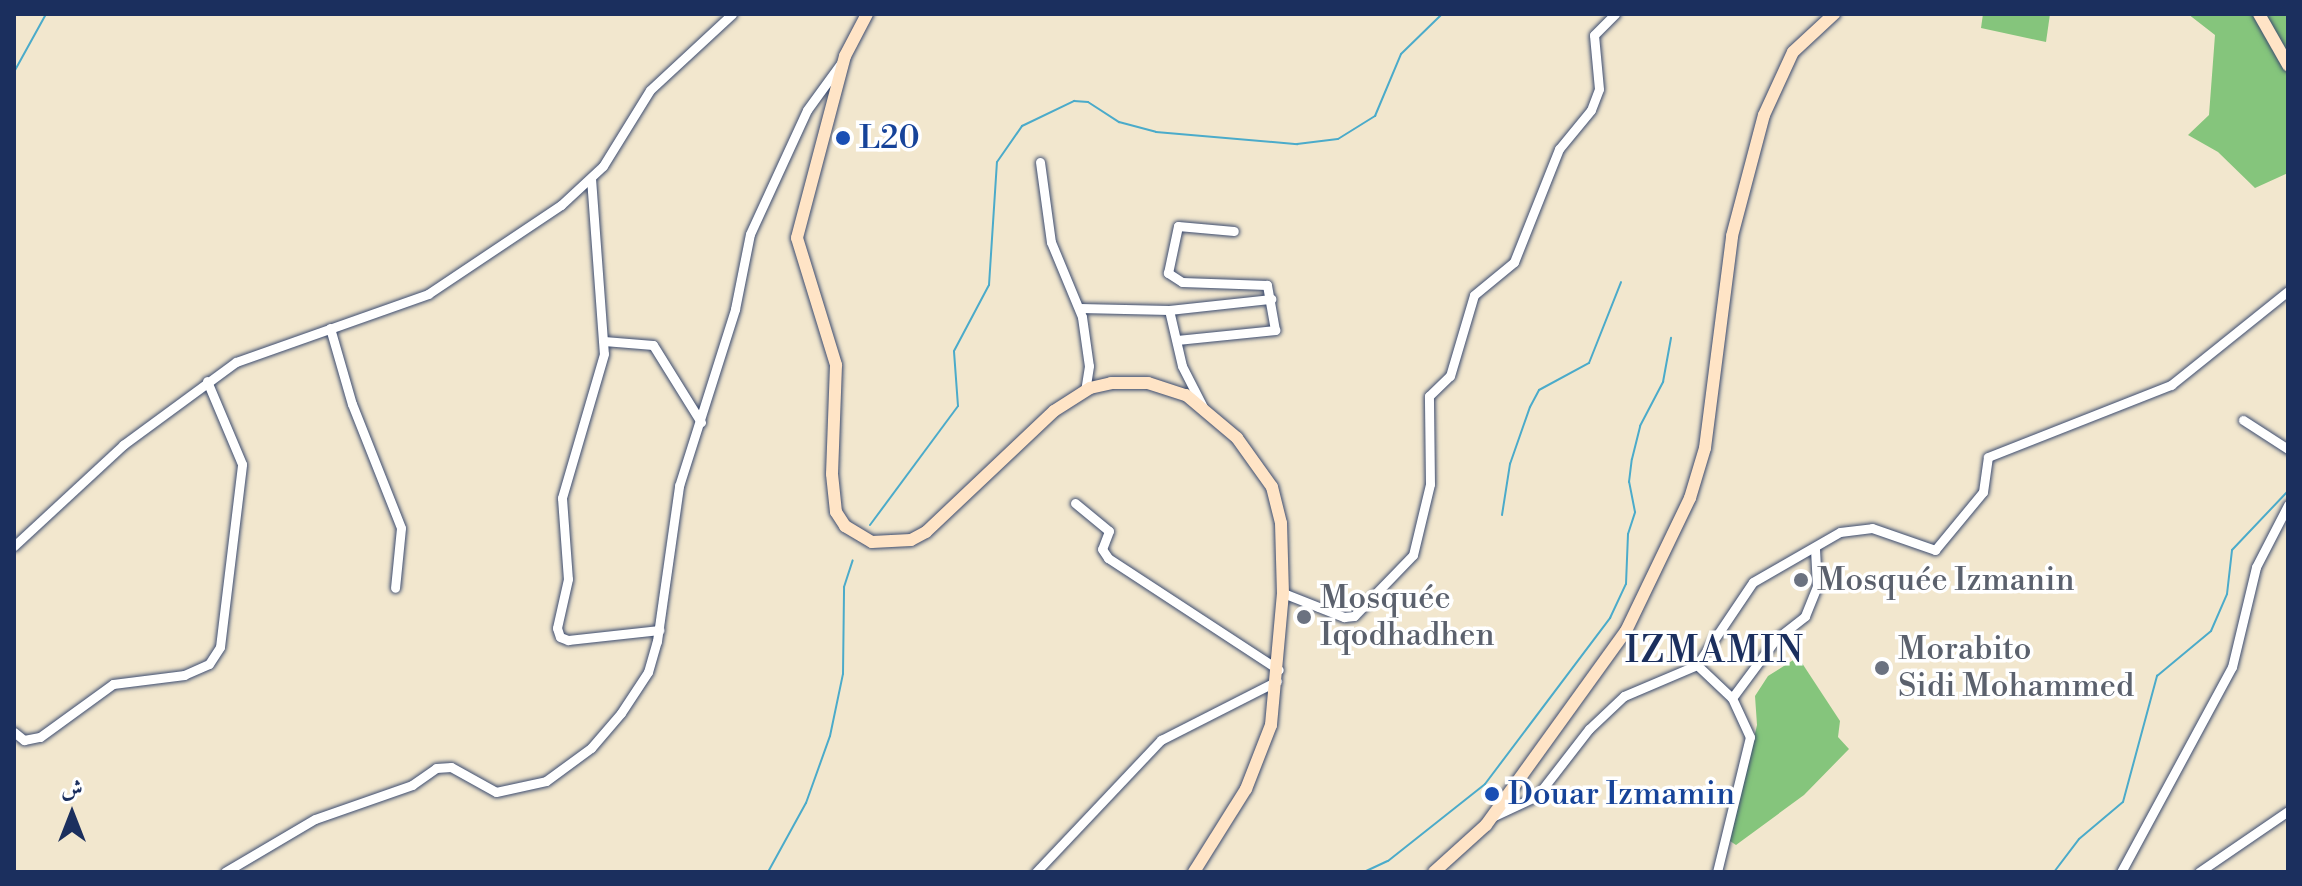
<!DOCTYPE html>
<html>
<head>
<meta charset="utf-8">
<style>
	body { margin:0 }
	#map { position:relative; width:2302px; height:886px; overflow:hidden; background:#f2e7ce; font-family:"Libre Bodoni",Amiri,serif }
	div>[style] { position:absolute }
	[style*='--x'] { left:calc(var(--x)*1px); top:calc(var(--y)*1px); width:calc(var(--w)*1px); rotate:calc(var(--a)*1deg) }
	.green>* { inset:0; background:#85c57c }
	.stream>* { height:2px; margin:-1px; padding:0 1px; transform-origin:1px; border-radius:1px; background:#4babca }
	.roads { filter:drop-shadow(0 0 2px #3b4b6f) drop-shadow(0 0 2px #3b4b6f) }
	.street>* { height:9px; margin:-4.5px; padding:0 4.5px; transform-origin:4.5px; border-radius:4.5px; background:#fff }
	.secondary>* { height:12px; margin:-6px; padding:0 6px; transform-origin:6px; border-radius:6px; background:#ffe4c6 }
	.dots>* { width:22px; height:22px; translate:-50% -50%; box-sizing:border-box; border:4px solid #fff; border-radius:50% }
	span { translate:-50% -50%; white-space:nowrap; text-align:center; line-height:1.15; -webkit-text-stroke:7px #fff; paint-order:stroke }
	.transit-label { font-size:32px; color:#164399 }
	.left { translate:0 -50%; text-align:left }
	.worship-label { font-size:32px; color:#5b616d }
	.quarter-label { font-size:36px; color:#1b2f5e; letter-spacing:2px }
	.frame { position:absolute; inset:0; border:16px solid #1b2f5e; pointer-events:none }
	.north { position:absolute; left:32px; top:774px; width:80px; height:80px; -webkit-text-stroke:6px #fff; paint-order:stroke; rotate:0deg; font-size:22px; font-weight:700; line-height:32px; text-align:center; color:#1b2f5e }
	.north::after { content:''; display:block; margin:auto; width:28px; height:36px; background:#1b2f5e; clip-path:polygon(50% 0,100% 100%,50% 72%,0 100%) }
</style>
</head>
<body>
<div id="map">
	<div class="green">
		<i style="clip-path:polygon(1983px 14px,2050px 14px,2046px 42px,1981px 28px)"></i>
		<i style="clip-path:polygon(2188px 14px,2288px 14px,2288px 173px,2255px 188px,2218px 152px,2188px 135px,2209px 115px,2215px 35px)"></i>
		<i style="clip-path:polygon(1798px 657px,1840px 721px,1838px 737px,1849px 749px,1804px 795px,1736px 845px,1730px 841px,1757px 725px,1755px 696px,1768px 676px)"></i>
	</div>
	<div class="stream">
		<i style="--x:14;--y:72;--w:66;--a:-61.1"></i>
		<i style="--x:1502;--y:515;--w:52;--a:-81.1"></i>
		<i style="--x:1510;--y:464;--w:60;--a:-70.7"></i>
		<i style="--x:1530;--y:407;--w:19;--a:-62"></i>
		<i style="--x:1539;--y:390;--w:57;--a:-28.4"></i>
		<i style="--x:1589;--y:363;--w:87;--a:-68.4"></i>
		<i style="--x:870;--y:525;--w:148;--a:-53.5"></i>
		<i style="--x:958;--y:406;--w:55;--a:-94.2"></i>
		<i style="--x:954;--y:351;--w:75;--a:-62.1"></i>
		<i style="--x:989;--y:285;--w:123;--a:-86.3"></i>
		<i style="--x:997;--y:162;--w:44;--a:-55.2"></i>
		<i style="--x:1022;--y:126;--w:58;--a:-25.7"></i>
		<i style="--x:1074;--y:101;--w:14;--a:4"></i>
		<i style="--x:1088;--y:102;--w:37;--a:33"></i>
		<i style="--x:1119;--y:122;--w:38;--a:15"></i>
		<i style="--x:1156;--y:132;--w:142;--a:4.9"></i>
		<i style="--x:1297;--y:144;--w:41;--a:-7"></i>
		<i style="--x:1338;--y:139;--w:44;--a:-31.9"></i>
		<i style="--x:1375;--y:116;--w:67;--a:-67.2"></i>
		<i style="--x:1401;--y:54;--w:57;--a:-44.3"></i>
		<i style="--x:768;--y:872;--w:79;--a:-61.2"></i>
		<i style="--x:806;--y:803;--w:71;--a:-70.3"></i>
		<i style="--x:830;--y:736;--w:63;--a:-78.2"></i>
		<i style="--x:843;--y:674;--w:87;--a:-89.3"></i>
		<i style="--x:844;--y:587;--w:28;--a:-72"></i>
		<i style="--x:1364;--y:872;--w:26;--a:-25"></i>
		<i style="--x:1388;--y:861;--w:124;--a:-38.4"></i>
		<i style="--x:1485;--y:784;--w:208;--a:-53"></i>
		<i style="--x:1610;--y:618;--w:38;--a:-65"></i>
		<i style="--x:1626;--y:584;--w:50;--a:-87.7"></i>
		<i style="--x:1628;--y:534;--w:23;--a:-72"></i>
		<i style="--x:1635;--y:512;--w:31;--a:-101"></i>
		<i style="--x:1629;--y:482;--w:23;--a:-83"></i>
		<i style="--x:1632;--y:459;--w:34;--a:-76"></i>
		<i style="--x:1640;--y:426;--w:50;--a:-62.4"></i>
		<i style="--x:1663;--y:382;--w:45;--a:-79.7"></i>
		<i style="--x:2054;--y:872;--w:41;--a:-52.9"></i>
		<i style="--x:2079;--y:839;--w:57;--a:-40.1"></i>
		<i style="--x:2123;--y:802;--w:131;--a:-74.9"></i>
		<i style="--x:2157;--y:676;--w:70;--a:-39.8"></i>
		<i style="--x:2211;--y:631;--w:40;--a:-66.6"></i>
		<i style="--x:2227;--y:594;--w:44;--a:-83.5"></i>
		<i style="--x:2232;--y:550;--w:81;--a:-46.5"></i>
	</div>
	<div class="roads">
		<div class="street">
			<i style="--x:1040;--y:162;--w:81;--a:82.2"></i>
			<i style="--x:1051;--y:242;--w:81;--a:67.5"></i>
			<i style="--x:1082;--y:317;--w:49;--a:81.9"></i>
			<i style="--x:1089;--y:366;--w:25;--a:99"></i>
			<i style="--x:591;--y:178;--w:176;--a:85.8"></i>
			<i style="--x:604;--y:354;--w:150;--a:106.3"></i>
			<i style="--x:562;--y:498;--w:81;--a:85.8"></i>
			<i style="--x:568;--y:579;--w:50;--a:102.7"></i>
			<i style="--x:557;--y:628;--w:9;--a:72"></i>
			<i style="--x:560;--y:637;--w:9;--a:21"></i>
			<i style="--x:568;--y:640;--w:92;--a:-6.3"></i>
			<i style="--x:1080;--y:308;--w:89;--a:1.3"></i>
			<i style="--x:1169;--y:310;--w:57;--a:76.9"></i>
			<i style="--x:1182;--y:366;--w:46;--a:62.9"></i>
			<i style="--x:1169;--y:310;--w:103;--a:-6.2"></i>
			<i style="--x:330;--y:328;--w:79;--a:73.9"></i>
			<i style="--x:352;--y:404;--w:133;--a:68.4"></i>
			<i style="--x:401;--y:528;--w:60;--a:95.7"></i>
			<i style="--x:1177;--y:340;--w:99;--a:-5.8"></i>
			<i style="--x:1275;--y:330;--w:46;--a:-100.1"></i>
			<i style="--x:1267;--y:285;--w:85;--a:-178"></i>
			<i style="--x:1182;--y:282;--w:17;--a:-147"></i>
			<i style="--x:1168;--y:273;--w:48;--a:-78"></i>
			<i style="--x:1178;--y:226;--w:56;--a:5.1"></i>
			<i style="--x:604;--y:341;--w:49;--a:4.7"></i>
			<i style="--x:653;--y:345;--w:91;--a:58.1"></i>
			<i style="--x:2243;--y:420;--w:54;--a:32.8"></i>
			<i style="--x:1075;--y:503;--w:44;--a:39.5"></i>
			<i style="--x:1109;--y:531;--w:19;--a:111"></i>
			<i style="--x:1102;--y:549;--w:11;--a:56"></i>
			<i style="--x:1108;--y:558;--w:204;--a:33.2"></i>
			<i style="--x:14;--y:546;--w:149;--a:-42.8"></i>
			<i style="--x:123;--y:445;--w:140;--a:-36.3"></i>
			<i style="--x:236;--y:362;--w:204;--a:-19.5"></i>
			<i style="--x:428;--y:294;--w:160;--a:-33.8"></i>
			<i style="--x:561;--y:205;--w:57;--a:-42.9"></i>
			<i style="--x:603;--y:166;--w:89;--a:-58.3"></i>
			<i style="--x:650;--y:90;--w:112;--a:-42.8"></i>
			<i style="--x:1283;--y:593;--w:66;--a:21.5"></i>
			<i style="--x:1344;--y:617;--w:10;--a:-6"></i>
			<i style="--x:1354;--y:616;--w:85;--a:-46"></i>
			<i style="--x:1413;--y:555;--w:73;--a:-76.5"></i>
			<i style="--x:1430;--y:484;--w:88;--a:-90.7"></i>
			<i style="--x:1429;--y:396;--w:29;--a:-44"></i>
			<i style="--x:1450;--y:376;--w:84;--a:-73.5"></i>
			<i style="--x:1474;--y:295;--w:52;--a:-39.5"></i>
			<i style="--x:1514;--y:262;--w:122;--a:-68.3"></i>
			<i style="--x:1559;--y:149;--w:50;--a:-50.6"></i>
			<i style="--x:1591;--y:110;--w:22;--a:-69"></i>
			<i style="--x:1599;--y:89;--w:54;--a:-95.3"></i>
			<i style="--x:1594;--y:35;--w:30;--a:-45"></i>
			<i style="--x:1697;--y:665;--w:48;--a:43.3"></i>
			<i style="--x:14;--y:732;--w:13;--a:39"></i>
			<i style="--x:24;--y:740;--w:16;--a:-11"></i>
			<i style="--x:40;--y:737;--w:90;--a:-36"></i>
			<i style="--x:113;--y:684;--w:72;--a:-7.2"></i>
			<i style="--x:184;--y:675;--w:27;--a:-24"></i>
			<i style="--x:209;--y:664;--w:20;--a:-57"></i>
			<i style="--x:220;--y:647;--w:184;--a:-83.1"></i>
			<i style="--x:242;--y:464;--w:90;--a:-112.9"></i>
			<i style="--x:1490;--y:818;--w:52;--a:-25.1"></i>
			<i style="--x:1537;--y:796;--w:85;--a:-52.2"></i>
			<i style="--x:1589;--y:729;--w:48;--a:-43.3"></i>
			<i style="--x:1624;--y:696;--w:79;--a:-23"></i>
			<i style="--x:1697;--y:665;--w:100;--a:-56"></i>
			<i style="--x:1753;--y:582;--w:100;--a:-29.9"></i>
			<i style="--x:1840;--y:532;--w:32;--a:-7"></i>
			<i style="--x:1872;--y:528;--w:67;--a:19.2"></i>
			<i style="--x:1935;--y:550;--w:75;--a:-50.4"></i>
			<i style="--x:1983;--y:492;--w:35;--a:-82"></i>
			<i style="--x:1988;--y:457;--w:197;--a:-21.5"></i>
			<i style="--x:2171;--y:385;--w:150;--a:-38.8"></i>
			<i style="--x:225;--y:872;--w:104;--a:-30.5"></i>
			<i style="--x:315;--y:819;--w:103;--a:-19.3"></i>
			<i style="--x:412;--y:785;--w:29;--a:-35"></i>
			<i style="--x:436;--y:768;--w:15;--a:-4"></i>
			<i style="--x:451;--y:767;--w:51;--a:29.1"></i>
			<i style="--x:496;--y:792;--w:51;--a:-12.4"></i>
			<i style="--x:546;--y:781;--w:56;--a:-36.3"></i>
			<i style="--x:591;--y:748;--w:46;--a:-49.4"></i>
			<i style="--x:621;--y:713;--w:49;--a:-56.6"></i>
			<i style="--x:648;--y:672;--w:32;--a:-74"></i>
			<i style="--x:657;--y:641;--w:157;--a:-81.9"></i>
			<i style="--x:679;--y:486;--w:186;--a:-72.4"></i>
			<i style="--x:735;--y:309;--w:76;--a:-78.7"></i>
			<i style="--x:750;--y:234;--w:136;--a:-65.3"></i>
			<i style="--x:807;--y:110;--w:58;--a:-54.1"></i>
			<i style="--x:1036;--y:872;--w:182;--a:-46.6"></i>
			<i style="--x:1161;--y:740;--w:130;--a:-27"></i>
			<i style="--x:1717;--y:872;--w:139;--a:-76.3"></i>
			<i style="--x:1750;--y:737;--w:43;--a:-114.8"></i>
			<i style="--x:1732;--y:698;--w:74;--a:-53.3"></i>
			<i style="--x:1776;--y:639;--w:37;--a:-38"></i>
			<i style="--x:1805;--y:616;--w:31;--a:-68"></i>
			<i style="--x:1817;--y:587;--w:38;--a:-93"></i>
			<i style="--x:2121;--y:872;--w:233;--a:-61.6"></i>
			<i style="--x:2232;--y:667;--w:103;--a:-76.5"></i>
			<i style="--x:2256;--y:567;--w:70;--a:-62.7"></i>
			<i style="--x:2199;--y:872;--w:108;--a:-34.4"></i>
		</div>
		<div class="secondary">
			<i style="--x:867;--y:14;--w:47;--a:117.6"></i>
			<i style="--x:845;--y:56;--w:188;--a:104.8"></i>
			<i style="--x:797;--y:238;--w:133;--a:72.9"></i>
			<i style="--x:836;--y:365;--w:109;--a:92.1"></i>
			<i style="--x:832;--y:474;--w:38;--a:84"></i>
			<i style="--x:836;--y:512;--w:17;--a:57"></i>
			<i style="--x:845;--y:526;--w:31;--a:31"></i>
			<i style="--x:872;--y:542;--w:39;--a:-3"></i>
			<i style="--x:911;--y:540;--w:17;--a:-28"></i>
			<i style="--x:926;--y:532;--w:176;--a:-43.4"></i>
			<i style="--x:1054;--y:411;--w:43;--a:-32.6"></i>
			<i style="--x:1090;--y:388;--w:22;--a:-13"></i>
			<i style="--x:1111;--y:383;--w:37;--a:0"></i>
			<i style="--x:1148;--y:383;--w:40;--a:18"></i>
			<i style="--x:1186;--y:395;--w:67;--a:40.1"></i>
			<i style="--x:1237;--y:438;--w:60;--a:54.5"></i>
			<i style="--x:1272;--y:487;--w:37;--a:76"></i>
			<i style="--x:1281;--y:523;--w:70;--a:88.4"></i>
			<i style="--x:1283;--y:593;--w:133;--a:95.2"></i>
			<i style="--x:1271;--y:725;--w:69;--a:111.3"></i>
			<i style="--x:1246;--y:789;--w:98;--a:122.1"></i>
			<i style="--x:2259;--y:14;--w:59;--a:60.4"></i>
			<i style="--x:1434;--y:872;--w:70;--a:-42.1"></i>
			<i style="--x:1486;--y:825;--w:239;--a:-54.2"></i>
			<i style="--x:1626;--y:631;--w:148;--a:-64.3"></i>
			<i style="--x:1690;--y:498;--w:52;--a:-73.3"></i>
			<i style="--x:1705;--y:448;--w:214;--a:-82.7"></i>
			<i style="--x:1732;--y:236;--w:125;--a:-75.2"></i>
			<i style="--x:1764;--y:115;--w:69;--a:-65.3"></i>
			<i style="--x:1793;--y:52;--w:56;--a:-42.8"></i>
		</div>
	</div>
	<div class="dots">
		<i style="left:843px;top:138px;background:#1a4fb4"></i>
		<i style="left:1801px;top:580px;background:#6b7280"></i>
		<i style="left:1304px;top:617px;background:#6b7280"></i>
		<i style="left:1882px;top:668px;background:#6b7280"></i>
		<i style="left:1492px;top:794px;background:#1a4fb4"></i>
	</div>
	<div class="transit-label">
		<span class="left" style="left:859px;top:138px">L20</span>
		<span class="left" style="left:1508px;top:794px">Douar Izmamin</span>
	</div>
	<div class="worship-label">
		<span class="left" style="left:1817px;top:580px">Mosquée Izmanin</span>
		<span class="left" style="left:1320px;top:617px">Mosquée<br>Iqodhadhen</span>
		<span class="left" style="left:1898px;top:668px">Morabito<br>Sidi Mohammed</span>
	</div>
	<div class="quarter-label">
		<span style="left:1715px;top:652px">IZMAMIN</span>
	</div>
	<div class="frame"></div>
	<div class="north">ش</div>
</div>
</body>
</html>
